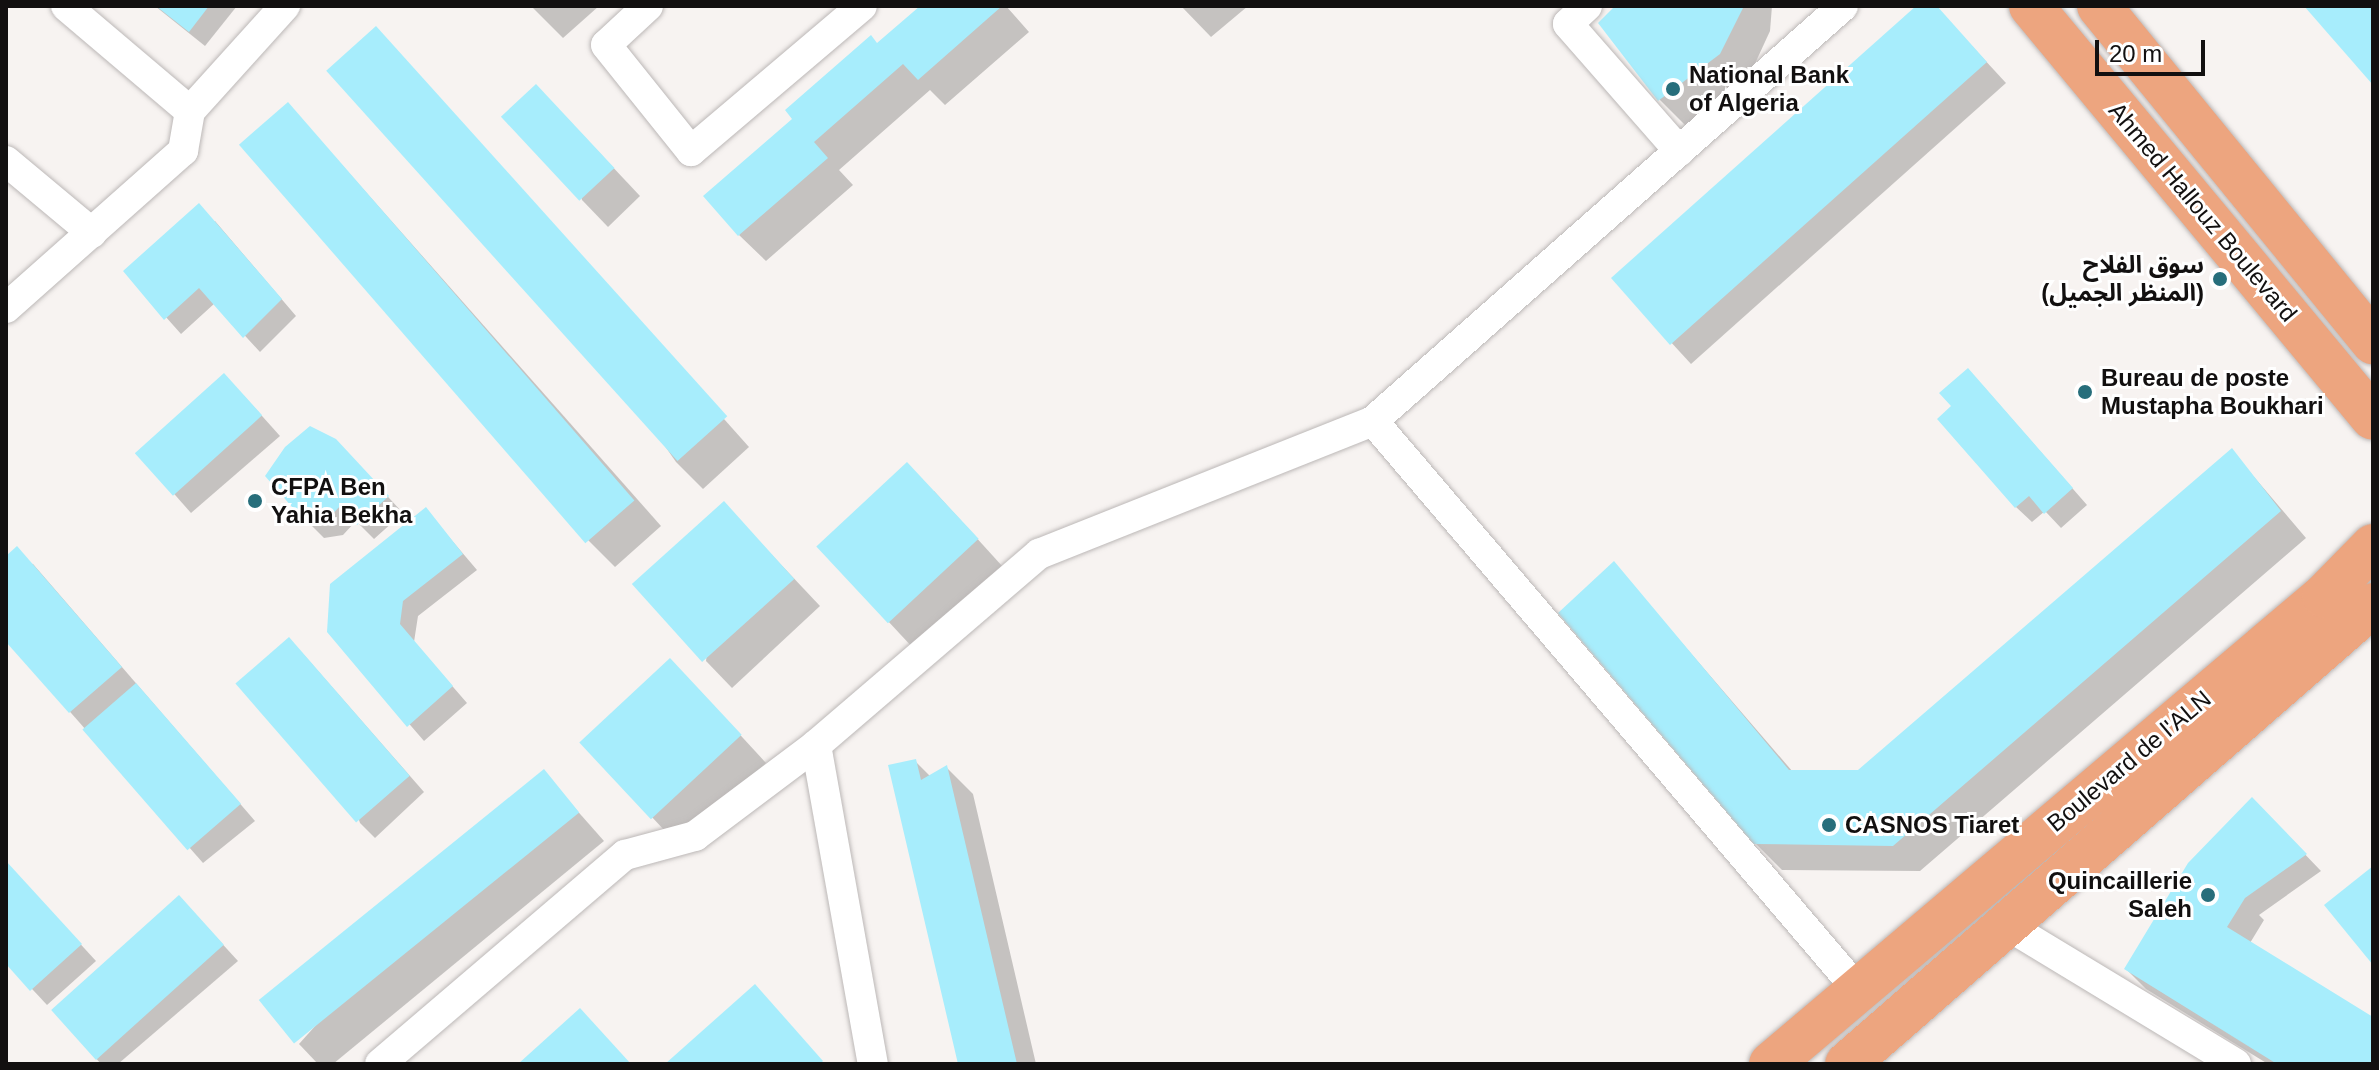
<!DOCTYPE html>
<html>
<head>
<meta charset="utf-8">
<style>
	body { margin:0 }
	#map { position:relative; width:2379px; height:1070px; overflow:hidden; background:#f7f3f1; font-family:Helvetica,"Noto Sans Arabic",sans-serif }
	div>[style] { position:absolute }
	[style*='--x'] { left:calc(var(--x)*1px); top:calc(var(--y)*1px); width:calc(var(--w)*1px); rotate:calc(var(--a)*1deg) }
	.shadow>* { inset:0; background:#0003 }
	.building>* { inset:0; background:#a7edfc; transform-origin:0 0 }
	.roads { filter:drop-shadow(0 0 2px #bcb8b7) drop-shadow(0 0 2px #bcb8b7) }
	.street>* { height:30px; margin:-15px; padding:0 15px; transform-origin:15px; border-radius:15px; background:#fff }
	.primary>* { height:44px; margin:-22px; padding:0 22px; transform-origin:22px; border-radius:22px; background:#eda57f }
	.dots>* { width:22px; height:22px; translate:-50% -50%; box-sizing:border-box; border:4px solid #fff; border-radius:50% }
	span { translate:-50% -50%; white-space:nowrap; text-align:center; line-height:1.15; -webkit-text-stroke:6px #fff; paint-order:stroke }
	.poi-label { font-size:24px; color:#121010; font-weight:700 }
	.left { translate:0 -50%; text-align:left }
	.right { translate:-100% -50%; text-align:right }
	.street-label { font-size:24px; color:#121010 }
	.frame { position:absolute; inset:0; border:8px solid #121010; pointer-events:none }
	.scale { position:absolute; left:2095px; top:40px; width:110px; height:36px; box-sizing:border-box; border:4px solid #121010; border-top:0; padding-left:10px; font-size:24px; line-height:28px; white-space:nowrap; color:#121010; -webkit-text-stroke:6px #fff; paint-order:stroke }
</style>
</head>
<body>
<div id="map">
	<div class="shadow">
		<i style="clip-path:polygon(155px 6px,237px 6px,205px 46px)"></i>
		<i style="clip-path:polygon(531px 6px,599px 6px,563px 38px)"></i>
		<i style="clip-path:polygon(923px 6px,1006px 6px,1029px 32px,945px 105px,930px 90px,839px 170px,853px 185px,766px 261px,739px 235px,795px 120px)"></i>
		<i style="clip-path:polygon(1181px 6px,1248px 6px,1211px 37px)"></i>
		<i style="clip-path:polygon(1618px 6px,1772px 6px,1770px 31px,1747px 81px,1686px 126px,1660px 100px)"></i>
		<i style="clip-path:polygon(1919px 6px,1935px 6px,2006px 83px,1691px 364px,1613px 279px)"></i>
		<i style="clip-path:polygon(376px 29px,749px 447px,703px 489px,676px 462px)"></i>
		<i style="clip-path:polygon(288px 104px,661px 526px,615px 567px,588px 540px)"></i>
		<i style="clip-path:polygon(562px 113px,640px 196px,608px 227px,582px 200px)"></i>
		<i style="clip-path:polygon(215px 221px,296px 316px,260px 352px,215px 303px,181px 334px,125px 271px)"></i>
		<i style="clip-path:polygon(1983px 386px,2087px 505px,2061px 528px,2045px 511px,2032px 522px,2016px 507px)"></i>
		<i style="clip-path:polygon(244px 396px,280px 436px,191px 513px,138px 453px)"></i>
		<i style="clip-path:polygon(2232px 451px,2306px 538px,1920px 871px,1782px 870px,1755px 843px,1614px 564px,1793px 772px,1859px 772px)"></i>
		<i style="clip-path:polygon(351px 457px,403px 513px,374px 539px,356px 521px,343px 535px,324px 538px,308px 522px)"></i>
		<i style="clip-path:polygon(934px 491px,1003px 567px,914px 649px,818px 546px)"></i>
		<i style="clip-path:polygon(724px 504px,820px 606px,732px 688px,706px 661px)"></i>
		<i style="clip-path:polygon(426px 510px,477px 570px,418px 616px,414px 642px,467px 703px,424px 741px,329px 631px)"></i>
		<i style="clip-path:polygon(6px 559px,33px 564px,255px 821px,203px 863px,6px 639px)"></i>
		<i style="clip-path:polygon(304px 655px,424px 792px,375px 838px,360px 823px)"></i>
		<i style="clip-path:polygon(696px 687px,766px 763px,678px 845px,582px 742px)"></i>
		<i style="clip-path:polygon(915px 761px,931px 777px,947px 768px,973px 794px,1036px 1064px,960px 1064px)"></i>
		<i style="clip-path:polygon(543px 772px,604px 841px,333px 1064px,318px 1064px,299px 1044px)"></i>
		<i style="clip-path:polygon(2252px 799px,2321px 871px,2259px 915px,2264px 920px,2250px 943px,2373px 1019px,2373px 1064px,2268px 1064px,2146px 989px,2126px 969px)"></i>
		<i style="clip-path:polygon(6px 863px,96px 961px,47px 1005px,6px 961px)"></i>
		<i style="clip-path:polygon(194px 913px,238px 961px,118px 1064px,101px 1064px,94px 1056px)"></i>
	</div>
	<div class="building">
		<i style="clip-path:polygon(156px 6px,209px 6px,189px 32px)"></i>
		<i style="clip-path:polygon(920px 6px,1002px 6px,918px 80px,903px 64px,814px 142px,828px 158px,738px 236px,703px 196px,792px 119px,785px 110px,871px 35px,877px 43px)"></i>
		<i style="clip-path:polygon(1615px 6px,1744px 6px,1720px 54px,1658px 101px,1598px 23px)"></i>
		<i style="clip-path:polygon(1916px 6px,1937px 6px,1987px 62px,1670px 345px,1611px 278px)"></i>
		<i style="clip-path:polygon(2304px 6px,2373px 6px,2373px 85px)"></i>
		<i style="left:376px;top:26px;width:525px;height:67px;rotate:48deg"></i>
		<i style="left:536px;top:84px;width:115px;height:48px;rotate:47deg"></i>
		<i style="left:288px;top:102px;width:528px;height:65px;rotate:49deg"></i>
		<i style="clip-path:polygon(199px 203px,282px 299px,243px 338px,199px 288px,164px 320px,123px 271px)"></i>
		<i style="clip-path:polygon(1968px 368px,2073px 488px,2044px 514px,2029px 496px,2015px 508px,1937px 419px,1951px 406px,1939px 393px)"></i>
		<i style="left:224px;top:373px;width:57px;height:120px;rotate:48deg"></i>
		<i style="clip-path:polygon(310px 426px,336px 439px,389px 496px,357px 525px,341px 505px,327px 520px,306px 523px,265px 476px,285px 447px)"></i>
		<i style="clip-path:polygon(2232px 448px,2281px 511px,1893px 846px,1754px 844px,1558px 613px,1614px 561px,1789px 770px,1858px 770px)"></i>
		<i style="left:907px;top:462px;width:105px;height:124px;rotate:47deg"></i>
		<i style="left:724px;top:501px;width:105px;height:124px;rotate:48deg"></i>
		<i style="clip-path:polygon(426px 507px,463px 554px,403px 601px,400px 624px,453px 686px,407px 727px,327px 632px,330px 584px)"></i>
		<i style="clip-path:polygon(17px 546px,122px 667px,69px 713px,6px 642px,6px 556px)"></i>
		<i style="left:289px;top:637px;width:184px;height:71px;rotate:49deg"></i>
		<i style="left:670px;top:658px;width:105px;height:124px;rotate:47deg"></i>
		<i style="left:136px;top:683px;width:160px;height:71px;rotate:49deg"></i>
		<i style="clip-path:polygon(916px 759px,921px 780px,947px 765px,1017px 1064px,958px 1064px,888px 765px)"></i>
		<i style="left:544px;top:769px;width:56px;height:367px;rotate:51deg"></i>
		<i style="clip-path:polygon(2252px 797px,2307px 854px,2245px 898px,2227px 927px,2373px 1017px,2373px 1064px,2277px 1064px,2124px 969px,2188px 863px)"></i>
		<i style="clip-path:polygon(6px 861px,82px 944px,30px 991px,6px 964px)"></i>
		<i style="clip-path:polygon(2373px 866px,2373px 965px,2324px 905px)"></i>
		<i style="left:179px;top:895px;width:67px;height:172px;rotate:48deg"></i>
		<i style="clip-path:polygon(755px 984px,823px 1061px,820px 1064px,665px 1064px)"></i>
		<i style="clip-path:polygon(580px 1008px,631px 1064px,518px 1064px)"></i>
	</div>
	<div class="roads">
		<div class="street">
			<i style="--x:66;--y:6;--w:162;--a:40.3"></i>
			<i style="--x:648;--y:6;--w:57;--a:137.1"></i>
			<i style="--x:606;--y:45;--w:136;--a:51.3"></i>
			<i style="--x:691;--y:151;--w:224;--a:-40.3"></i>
			<i style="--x:1587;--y:6;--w:26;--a:137"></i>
			<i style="--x:1568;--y:24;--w:169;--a:48.8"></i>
			<i style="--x:6;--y:161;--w:112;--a:39.9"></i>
			<i style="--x:6;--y:308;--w:237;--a:-41.6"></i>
			<i style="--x:183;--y:151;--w:41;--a:-80.1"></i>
			<i style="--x:190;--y:111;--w:142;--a:-47.9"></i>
			<i style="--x:1373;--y:421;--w:748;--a:49.56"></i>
			<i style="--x:816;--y:745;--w:324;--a:79.9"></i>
			<i style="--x:2005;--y:924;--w:270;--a:31.2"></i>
			<i style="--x:380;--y:1064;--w:322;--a:-40.5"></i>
			<i style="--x:625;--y:855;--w:73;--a:-15.2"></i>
			<i style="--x:695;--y:836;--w:151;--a:-36.9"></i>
			<i style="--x:816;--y:745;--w:294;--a:-40.6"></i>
			<i style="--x:1039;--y:554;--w:360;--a:-21.7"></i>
			<i style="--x:1373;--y:421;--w:627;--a:-41.44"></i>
		</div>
		<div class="primary">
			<i style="--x:2031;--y:6;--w:535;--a:50.3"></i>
			<i style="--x:2099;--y:6;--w:434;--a:50.8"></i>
			<i style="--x:1771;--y:1064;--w:724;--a:-40.24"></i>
			<i style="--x:2324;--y:596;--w:70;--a:-45.6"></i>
			<i style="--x:1847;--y:1064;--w:698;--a:-41.11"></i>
		</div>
	</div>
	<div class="dots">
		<i style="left:1673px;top:89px;background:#276e7b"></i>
		<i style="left:2220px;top:279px;background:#276e7b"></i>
		<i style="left:2085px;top:392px;background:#276e7b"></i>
		<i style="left:255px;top:501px;background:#276e7b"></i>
		<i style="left:1829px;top:825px;background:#276e7b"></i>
		<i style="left:2208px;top:895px;background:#276e7b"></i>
	</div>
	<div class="poi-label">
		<span class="left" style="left:1689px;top:89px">National Bank<br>of Algeria</span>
		<span class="right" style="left:2204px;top:279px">سوق الفلاح<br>(المنظر الجميل)</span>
		<span class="left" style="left:2101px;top:392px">Bureau de poste<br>Mustapha Boukhari</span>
		<span class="left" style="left:271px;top:501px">CFPA Ben<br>Yahia Bekha</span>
		<span class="left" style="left:1845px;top:825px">CASNOS Tiaret</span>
		<span class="right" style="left:2192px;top:895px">Quincaillerie<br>Saleh</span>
	</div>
	<div class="street-label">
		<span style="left:2203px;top:212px;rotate:50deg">Ahmed Hallouz Boulevard</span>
		<span style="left:2129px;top:761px;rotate:-40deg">Boulevard de l'ALN</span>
	</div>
	<div class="frame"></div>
	<div class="scale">20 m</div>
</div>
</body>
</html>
